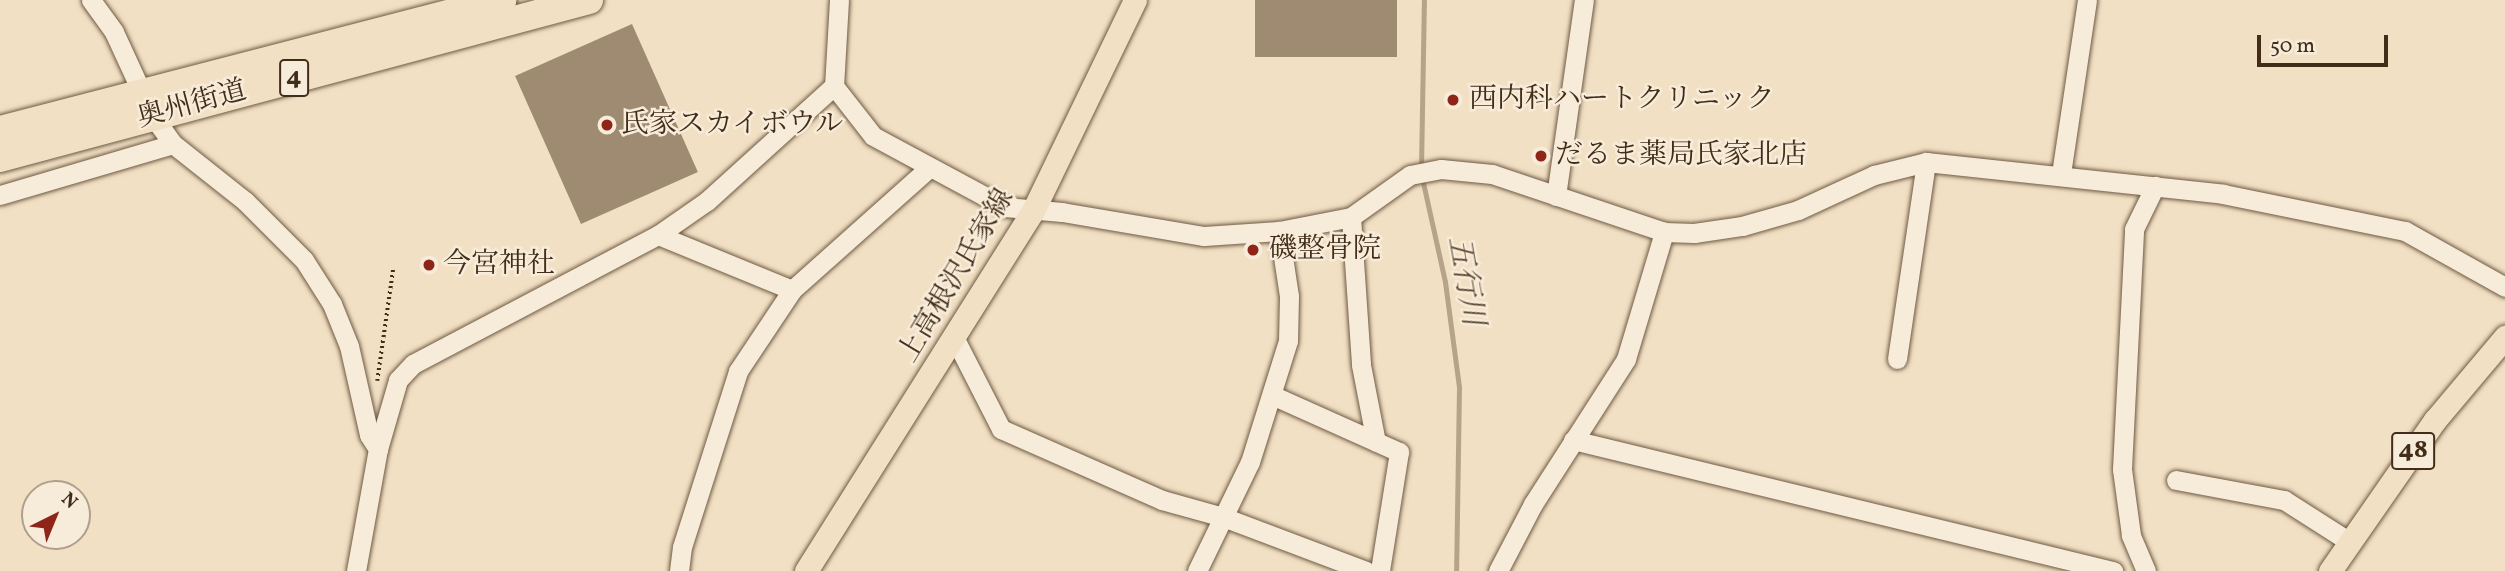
<!DOCTYPE html>
<html>
<head>
<meta charset="utf-8">
<style>
	body { margin:0 }
	#map { position:relative; width:2505px; height:571px; overflow:hidden; background:#f2e0c4; font-family:Vollkorn,"Noto Serif JP",serif }
	div>[style] { position:absolute }
	[style*='--x'] { left:calc(var(--x)*1px); top:calc(var(--y)*1px); width:calc(var(--w)*1px); rotate:calc(var(--a)*1deg) }
	.stream>* { height:5px; margin:-2.5px; padding:0 2.5px; transform-origin:2.5px; border-radius:2.5px; background:#b6a38a }
	.building>* { inset:0; background:#9e8b71; transform-origin:0 0 }
	.path>* { height:3.5px; margin-top:-1.75px; transform-origin:0; background:repeating-linear-gradient(90deg,#422e18 0 2px,transparent 0 5.5px) }
	.roads { filter:drop-shadow(0 0 2px #6e5a43) drop-shadow(0 0 2px #6e5a43) }
	.minor>* { height:19px; margin:-9.5px; padding:0 9.5px; transform-origin:9.5px; border-radius:9.5px; background:#f7ebd9 }
	.major>* { height:23px; margin:-11.5px; padding:0 11.5px; transform-origin:11.5px; border-radius:11.5px; background:#f2e0c4 }
	.highway>* { height:28px; margin:-14px; padding:0 14px; transform-origin:14px; border-radius:14px; background:#f2e0c4 }
	.dots>* { width:19px; height:19px; translate:-50% -50%; box-sizing:border-box; border:4px solid #f7ebd9; border-radius:50% }
	span { translate:-50% -50%; white-space:nowrap; text-align:center; line-height:1.15; -webkit-text-stroke:5px #f7ebd9; paint-order:stroke }
	.shield-label span { padding:2px 5px; background:#f7ebd9; border:2px solid; border-radius:5px; -webkit-text-stroke-width:0 }
	.shield-label { font-size:26px; color:#422e18; font-weight:700 }
	.poi-label { font-size:28px; color:#422e18 }
	.left { translate:0 -50%; text-align:left }
	.street-label { font-size:28px; color:#422e18 }
	.water-label { font-size:30px; color:#5f4b34; font-style:italic }
	.north { position:absolute; left:21px; top:480px; width:70px; height:70px; box-sizing:border-box; background:#f7ebd9; border:2px solid #af9f8c; border-radius:50%; rotate:43deg; font-size:19px; font-weight:700; line-height:28px; text-align:center; color:#422e18 }
	.north::after { content:''; display:block; margin:auto; width:24px; height:32px; background:#8f2418; clip-path:polygon(50% 0,100% 100%,50% 72%,0 100%) }
	.scale { position:absolute; left:2257px; top:35px; width:131px; height:32px; box-sizing:border-box; border:4px solid #422e18; border-top:0; padding-left:9px; font-size:21px; line-height:24px; white-space:nowrap; color:#422e18; -webkit-text-stroke:5px #f7ebd9; paint-order:stroke }
</style>
</head>
<body>
<div id="map">
	<div class="stream">
		<i style="--x:1421;--y:168;--w:168;--a:-89"></i>
		<i style="--x:1422;--y:178;--w:107;--a:77.5"></i>
		<i style="--x:1445;--y:282;--w:106;--a:82.4"></i>
		<i style="--x:1459;--y:387;--w:184;--a:90.9"></i>
	</div>
	<div class="building">
		<i style="left:1255px;top:0;width:142px;height:57px"></i>
		<i style="left:632px;top:24px;width:162px;height:128px;rotate:66deg"></i>
	</div>
	<div class="path">
		<i style="--x:377;--y:381;--w:113;--a:-81.9"></i>
	</div>
	<div class="roads">
		<div class="minor">
			<i style="--x:91;--y:0;--w:39;--a:54"></i>
			<i style="--x:114;--y:32;--w:67;--a:65.3"></i>
			<i style="--x:839;--y:0;--w:86;--a:93.3"></i>
			<i style="--x:834;--y:86;--w:63;--a:52"></i>
			<i style="--x:873;--y:136;--w:150;--a:28.3"></i>
			<i style="--x:1005;--y:207;--w:57;--a:5"></i>
			<i style="--x:1062;--y:212;--w:144;--a:9.6"></i>
			<i style="--x:1204;--y:236;--w:75;--a:-3.8"></i>
			<i style="--x:1279;--y:231;--w:73;--a:-11"></i>
			<i style="--x:1351;--y:217;--w:72;--a:-35.4"></i>
			<i style="--x:1410;--y:175;--w:32;--a:-11"></i>
			<i style="--x:1441;--y:169;--w:51;--a:5.6"></i>
			<i style="--x:1492;--y:174;--w:182;--a:18.6"></i>
			<i style="--x:1664;--y:232;--w:30;--a:2"></i>
			<i style="--x:1694;--y:233;--w:49;--a:-8.3"></i>
			<i style="--x:1742;--y:226;--w:58;--a:-15.9"></i>
			<i style="--x:1798;--y:210;--w:84;--a:-24.7"></i>
			<i style="--x:1874;--y:175;--w:54;--a:-14"></i>
			<i style="--x:1926;--y:162;--w:299;--a:6.1"></i>
			<i style="--x:2223;--y:194;--w:186;--a:11.5"></i>
			<i style="--x:2405;--y:231;--w:115;--a:29.2"></i>
			<i style="--x:173;--y:144;--w:92;--a:38.4"></i>
			<i style="--x:245;--y:201;--w:83;--a:45"></i>
			<i style="--x:304;--y:260;--w:52;--a:57.5"></i>
			<i style="--x:332;--y:304;--w:45;--a:68"></i>
			<i style="--x:349;--y:346;--w:91;--a:77.3"></i>
			<i style="--x:369;--y:435;--w:17;--a:57"></i>
			<i style="--x:2061;--y:174;--w:176;--a:-81.5"></i>
			<i style="--x:0;--y:195;--w:180;--a:-16.4"></i>
			<i style="--x:173;--y:144;--w:36;--a:-126"></i>
			<i style="--x:1556;--y:196;--w:198;--a:-81.9"></i>
			<i style="--x:1351;--y:217;--w:148;--a:86.1"></i>
			<i style="--x:1361;--y:365;--w:78;--a:79"></i>
			<i style="--x:658;--y:235;--w:145;--a:22.3"></i>
			<i style="--x:955;--y:339;--w:101;--a:62.9"></i>
			<i style="--x:1001;--y:429;--w:176;--a:23.8"></i>
			<i style="--x:1162;--y:500;--w:63;--a:15.6"></i>
			<i style="--x:1223;--y:517;--w:153;--a:20.7"></i>
			<i style="--x:1897;--y:359;--w:199;--a:-81.6"></i>
			<i style="--x:1274;--y:396;--w:137;--a:24.1"></i>
			<i style="--x:1399;--y:452;--w:121;--a:99.1"></i>
			<i style="--x:1573;--y:440;--w:556;--a:13.64"></i>
			<i style="--x:2176;--y:480;--w:110;--a:10.5"></i>
			<i style="--x:2284;--y:500;--w:78;--a:32.5"></i>
			<i style="--x:356;--y:571;--w:124;--a:-79.8"></i>
			<i style="--x:378;--y:449;--w:72;--a:-73.8"></i>
			<i style="--x:398;--y:380;--w:22;--a:-47"></i>
			<i style="--x:413;--y:364;--w:277;--a:-27.8"></i>
			<i style="--x:658;--y:235;--w:60;--a:-34.8"></i>
			<i style="--x:707;--y:201;--w:171;--a:-42.2"></i>
			<i style="--x:679;--y:571;--w:24;--a:-83"></i>
			<i style="--x:682;--y:547;--w:185;--a:-72.3"></i>
			<i style="--x:738;--y:371;--w:97;--a:-56.3"></i>
			<i style="--x:792;--y:290;--w:182;--a:-41.7"></i>
			<i style="--x:1197;--y:571;--w:121;--a:-64.1"></i>
			<i style="--x:1250;--y:462;--w:127;--a:-72.6"></i>
			<i style="--x:1288;--y:341;--w:45;--a:-88.7"></i>
			<i style="--x:1289;--y:296;--w:66;--a:-98.7"></i>
			<i style="--x:1498;--y:571;--w:76;--a:-62.4"></i>
			<i style="--x:1533;--y:504;--w:172;--a:-57.3"></i>
			<i style="--x:1626;--y:359;--w:133;--a:-73.3"></i>
			<i style="--x:2146;--y:571;--w:39;--a:-113"></i>
			<i style="--x:2131;--y:535;--w:67;--a:-97.8"></i>
			<i style="--x:2122;--y:469;--w:240;--a:-87.1"></i>
			<i style="--x:2134;--y:229;--w:48;--a:-64"></i>
		</div>
		<div class="major">
			<i style="--x:806;--y:571;--w:426;--a:-57.8"></i>
			<i style="--x:1033;--y:211;--w:234;--a:-64.2"></i>
			<i style="--x:2330;--y:571;--w:184;--a:-55.2"></i>
			<i style="--x:2435;--y:420;--w:109;--a:-49.9"></i>
		</div>
		<div class="highway">
			<i style="--x:0;--y:130;--w:519;--a:-14.52"></i>
			<i style="--x:0;--y:158;--w:610;--a:-15.02"></i>
		</div>
	</div>
	<div class="dots">
		<i style="left:1453px;top:100px;background:#8f2418"></i>
		<i style="left:607px;top:125px;background:#8f2418"></i>
		<i style="left:1541px;top:156px;background:#8f2418"></i>
		<i style="left:1253px;top:250px;background:#8f2418"></i>
		<i style="left:429px;top:265px;background:#8f2418"></i>
	</div>
	<div class="shield-label">
		<span style="left:294px;top:78px">4</span>
		<span style="left:2413px;top:451px">48</span>
	</div>
	<div class="poi-label">
		<span class="left" style="left:1469px;top:100px">西内科ハートクリニック</span>
		<span class="left" style="left:621px;top:125px">氏家スカイボウル</span>
		<span class="left" style="left:1555px;top:156px">だるま薬局氏家北店</span>
		<span class="left" style="left:1269px;top:250px">磯整骨院</span>
		<span class="left" style="left:443px;top:265px">今宮神社</span>
	</div>
	<div class="street-label">
		<span style="left:192px;top:105px;rotate:-15deg">奥州街道</span>
		<span style="left:957px;top:276px;rotate:-59deg">上高根沢氏家線</span>
	</div>
	<div class="water-label">
		<span style="left:1465px;top:281px;rotate:80deg">五行川</span>
	</div>
	<div class="north">N</div>
	<div class="scale">50 m</div>
</div>
</body>
</html>
